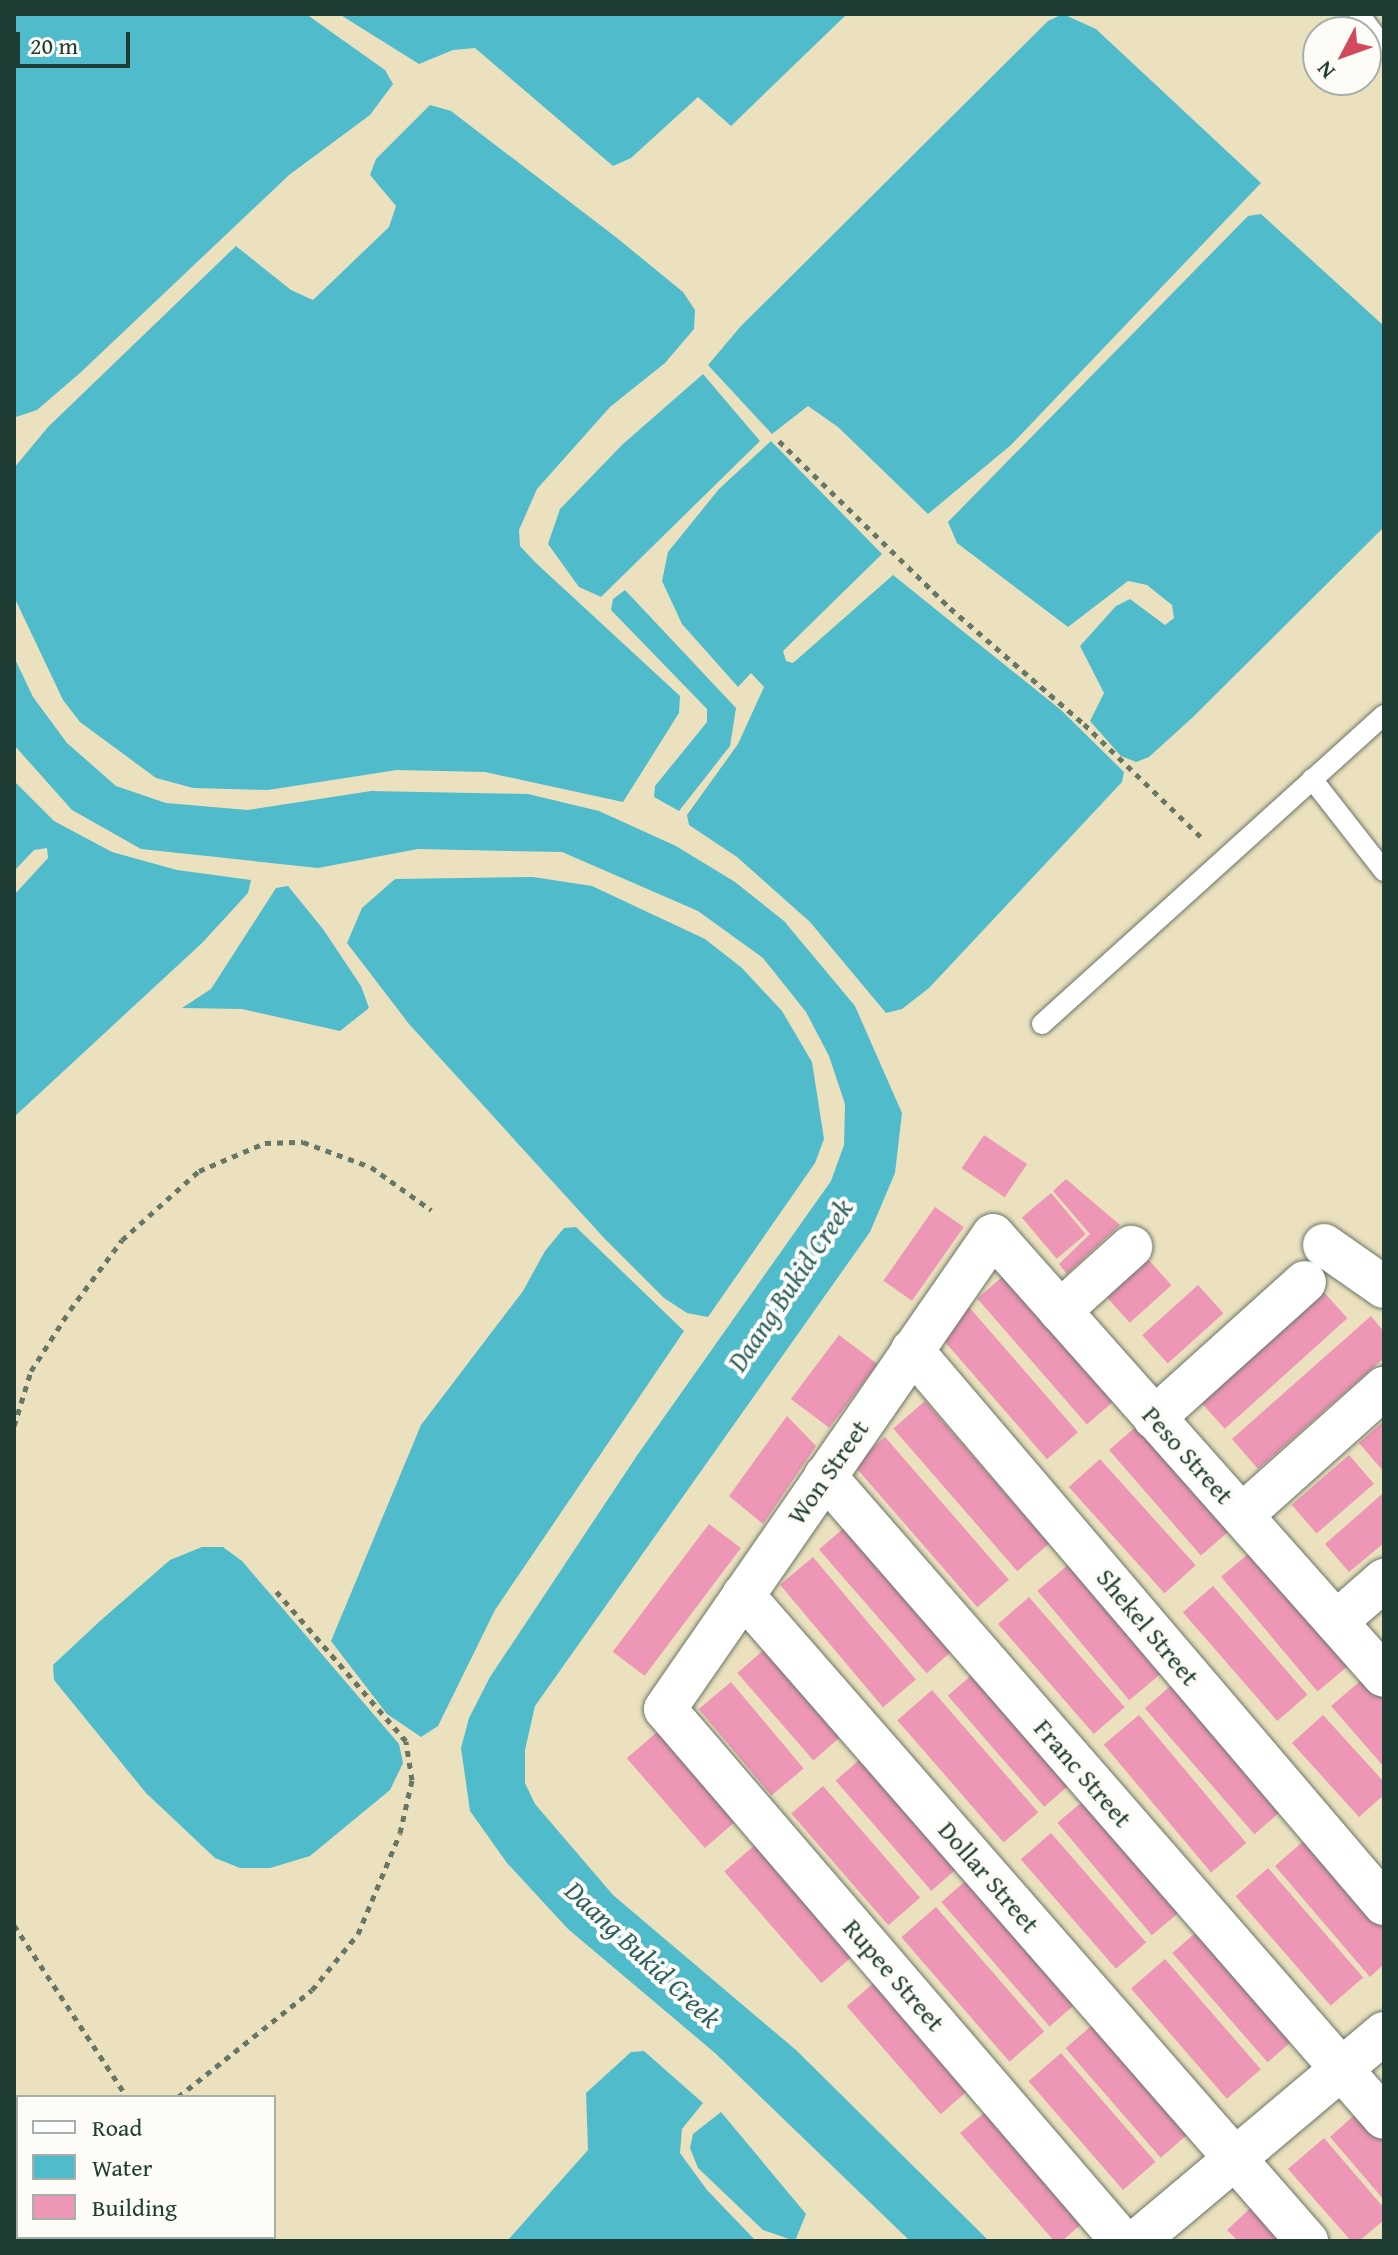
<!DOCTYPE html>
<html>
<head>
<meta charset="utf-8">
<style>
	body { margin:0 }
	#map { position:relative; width:1398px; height:2255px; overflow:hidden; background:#ece1bf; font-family:"Gentium Book Plus",serif }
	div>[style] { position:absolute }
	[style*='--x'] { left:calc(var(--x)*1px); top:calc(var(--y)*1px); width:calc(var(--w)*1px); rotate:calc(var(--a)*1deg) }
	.water>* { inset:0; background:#50bccb }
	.building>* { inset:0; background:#ed96b5; transform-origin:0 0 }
	.path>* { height:5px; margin-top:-2.5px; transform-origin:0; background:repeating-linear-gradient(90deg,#677665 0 6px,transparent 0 12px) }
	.roads { filter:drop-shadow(0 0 2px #677665) drop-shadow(0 0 2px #677665) }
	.lane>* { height:20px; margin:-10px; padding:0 10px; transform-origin:10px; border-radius:10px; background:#fff }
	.street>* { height:42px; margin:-21px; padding:0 21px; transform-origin:21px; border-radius:21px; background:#fff }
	span { translate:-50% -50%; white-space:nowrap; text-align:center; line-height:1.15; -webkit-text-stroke:8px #fdfcf7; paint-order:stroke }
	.street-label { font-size:26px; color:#1f3d34 }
	.water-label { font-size:28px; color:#2e6361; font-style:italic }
	.frame { position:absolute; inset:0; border:16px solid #1f3d34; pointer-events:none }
	.legend { position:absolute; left:16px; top:2095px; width:260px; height:144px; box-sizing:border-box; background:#fdfcf7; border:2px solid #a4b0a9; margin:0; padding:10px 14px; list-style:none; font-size:24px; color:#1f3d34 }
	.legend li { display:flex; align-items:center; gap:16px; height:40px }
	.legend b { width:40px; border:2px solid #a4b0a9 }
	.north { position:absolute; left:1302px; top:16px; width:80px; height:80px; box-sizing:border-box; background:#fdfcf7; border:2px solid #a4b0a9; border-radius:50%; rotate:229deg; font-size:22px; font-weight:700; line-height:32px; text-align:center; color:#1f3d34 }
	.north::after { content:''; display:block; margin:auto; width:28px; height:36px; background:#d1495b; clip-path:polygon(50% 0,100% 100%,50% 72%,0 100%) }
	.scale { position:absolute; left:16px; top:32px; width:114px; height:36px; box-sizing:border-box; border:4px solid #1f3d34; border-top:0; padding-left:10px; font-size:24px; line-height:28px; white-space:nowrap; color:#1f3d34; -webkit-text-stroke:6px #fdfcf7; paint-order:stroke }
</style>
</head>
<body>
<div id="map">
	<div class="water">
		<i style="clip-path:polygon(14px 14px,306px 14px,385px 70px,393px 84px,370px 115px,289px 175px,80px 373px,37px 410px,16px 417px)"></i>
		<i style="clip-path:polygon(339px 14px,847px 14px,731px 126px,698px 97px,631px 158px,613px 166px,475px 48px,453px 50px,419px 64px)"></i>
		<i style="clip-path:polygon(1063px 14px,1096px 29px,1261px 183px,1011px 445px,928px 514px,838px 427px,808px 406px,772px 434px,708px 365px,741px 326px,1048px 21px)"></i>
		<i style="clip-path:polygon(430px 105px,451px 111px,617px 238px,683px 292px,695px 310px,694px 329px,665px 363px,610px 407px,537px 489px,519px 530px,520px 546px,536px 563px,680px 696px,679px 713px,623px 802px,485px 772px,397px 770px,268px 790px,193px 788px,156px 778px,80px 722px,63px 700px,16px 601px,14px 468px,48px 427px,236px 246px,291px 290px,313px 300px,389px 227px,396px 206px,370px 175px,376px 159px)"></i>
		<i style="clip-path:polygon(1261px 214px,1384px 326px,1384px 527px,1192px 718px,1149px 757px,1136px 762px,1121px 756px,1090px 721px,1104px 693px,1080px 646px,1116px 606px,1130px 599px,1165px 625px,1174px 618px,1172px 605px,1147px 585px,1128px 581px,1068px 627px,957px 543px,948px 522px,1248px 216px)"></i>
		<i style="clip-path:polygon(703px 374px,760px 441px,601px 597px,579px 587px,548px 544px,560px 509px,623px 444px)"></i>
		<i style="clip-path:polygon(771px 441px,882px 554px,783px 651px,786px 661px,793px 663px,893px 575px,1061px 710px,1124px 772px,1122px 782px,929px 988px,902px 1009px,886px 1013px,810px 922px,737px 857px,689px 825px,687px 815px,738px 744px,764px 687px,751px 673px,738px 687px,682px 624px,662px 581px,668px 552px,719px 489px)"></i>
		<i style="clip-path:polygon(625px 590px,736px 708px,730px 746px,679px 811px,654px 797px,655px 786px,707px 722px,707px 709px,611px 610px,613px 599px)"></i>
		<i style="clip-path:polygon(14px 657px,33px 697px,67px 743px,116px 786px,166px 803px,248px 810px,371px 791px,528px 794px,599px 811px,676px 846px,735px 882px,784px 921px,855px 1006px,902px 1113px,895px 1173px,870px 1232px,535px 1706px,525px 1750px,525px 1783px,535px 1804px,613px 1895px,796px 2050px,989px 2241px,910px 2241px,715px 2053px,568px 1929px,507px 1863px,470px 1811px,461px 1748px,469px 1718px,490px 1677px,638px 1454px,831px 1181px,844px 1145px,845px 1104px,829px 1056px,806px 1012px,763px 958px,698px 911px,562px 852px,418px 849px,318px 868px,141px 849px,72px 810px,14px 745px)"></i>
		<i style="clip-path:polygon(14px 781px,54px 821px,112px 852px,177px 870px,251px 880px,248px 893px,202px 943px,14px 1117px,14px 895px,48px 858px,47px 848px,34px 850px,14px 871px)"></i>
		<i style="clip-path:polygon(533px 877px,592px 886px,705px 939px,742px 968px,782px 1011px,812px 1062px,824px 1139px,815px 1163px,708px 1317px,687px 1313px,664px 1298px,604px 1238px,409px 1024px,347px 943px,362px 908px,395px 879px)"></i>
		<i style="clip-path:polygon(288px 886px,323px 929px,361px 986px,369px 1008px,340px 1031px,242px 1009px,182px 1008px,211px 989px,276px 888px)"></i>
		<i style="clip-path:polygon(576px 1227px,684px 1331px,495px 1610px,438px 1726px,421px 1737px,387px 1714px,331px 1641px,421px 1425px,523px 1291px,545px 1251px,564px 1228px)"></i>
		<i style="clip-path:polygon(202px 1547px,223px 1547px,242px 1561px,399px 1744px,403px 1763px,390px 1790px,310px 1856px,270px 1868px,240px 1868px,215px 1858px,146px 1793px,54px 1680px,53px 1665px,100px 1621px,170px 1560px)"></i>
		<i style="clip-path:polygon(644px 2051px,703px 2103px,682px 2129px,680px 2153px,707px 2190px,756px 2241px,507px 2241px,588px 2150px,586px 2093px,631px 2052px)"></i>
		<i style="clip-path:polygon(721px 2112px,806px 2214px,795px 2241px,763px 2230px,698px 2168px,690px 2148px,693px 2134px)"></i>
	</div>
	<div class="building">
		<i style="left:984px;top:1135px;width:52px;height:40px;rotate:34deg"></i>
		<i style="clip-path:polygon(1066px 1179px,1120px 1225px,1067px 1274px,1059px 1264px,1090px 1234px,1053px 1191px)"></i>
		<i style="left:1051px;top:1193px;width:54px;height:38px;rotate:50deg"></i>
		<i style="left:935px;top:1207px;width:35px;height:90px;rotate:35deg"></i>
		<i style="left:1146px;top:1257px;width:38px;height:56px;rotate:48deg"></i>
		<i style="left:1009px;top:1271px;width:167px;height:42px;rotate:49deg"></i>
		<i style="left:1198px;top:1285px;width:38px;height:75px;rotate:48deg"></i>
		<i style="left:1322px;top:1290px;width:38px;height:165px;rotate:48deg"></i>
		<i style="left:969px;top:1307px;width:166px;height:41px;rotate:49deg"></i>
		<i style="clip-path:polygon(1371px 1316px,1384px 1332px,1384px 1358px,1258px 1469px,1232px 1439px)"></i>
		<i style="left:839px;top:1335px;width:48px;height:80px;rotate:37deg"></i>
		<i style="left:925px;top:1401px;width:189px;height:42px;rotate:49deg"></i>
		<i style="clip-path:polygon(787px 1416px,816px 1446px,763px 1524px,729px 1496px)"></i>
		<i style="clip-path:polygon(1384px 1421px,1384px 1472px,1359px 1443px)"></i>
		<i style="left:1140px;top:1423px;width:140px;height:41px;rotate:49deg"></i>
		<i style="left:885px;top:1437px;width:189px;height:42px;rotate:49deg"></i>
		<i style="left:1349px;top:1455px;width:38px;height:76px;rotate:49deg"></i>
		<i style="left:1100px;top:1459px;width:143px;height:42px;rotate:48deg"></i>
		<i style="clip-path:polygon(1382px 1494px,1384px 1543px,1349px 1572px,1325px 1544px)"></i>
		<i style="left:853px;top:1520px;width:164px;height:45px;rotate:49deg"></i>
		<i style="left:709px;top:1524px;width:40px;height:160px;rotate:37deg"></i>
		<i style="left:1254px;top:1549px;width:150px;height:43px;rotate:50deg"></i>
		<i style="left:813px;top:1557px;width:160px;height:43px;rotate:50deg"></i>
		<i style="left:1068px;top:1565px;width:143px;height:40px;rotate:50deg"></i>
		<i style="left:1213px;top:1586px;width:144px;height:40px;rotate:49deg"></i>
		<i style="left:1029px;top:1597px;width:146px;height:41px;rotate:49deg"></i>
		<i style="left:766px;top:1648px;width:116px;height:38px;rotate:49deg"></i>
		<i style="left:981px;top:1667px;width:147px;height:44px;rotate:49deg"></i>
		<i style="clip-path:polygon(1365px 1677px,1384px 1700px,1384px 1767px,1331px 1706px)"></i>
		<i style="left:731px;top:1682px;width:113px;height:42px;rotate:50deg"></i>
		<i style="left:1175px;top:1682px;width:167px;height:40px;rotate:49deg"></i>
		<i style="left:932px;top:1690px;width:162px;height:46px;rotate:49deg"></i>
		<i style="left:1139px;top:1715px;width:167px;height:46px;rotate:50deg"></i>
		<i style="clip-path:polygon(1323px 1715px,1384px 1782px,1384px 1795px,1359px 1817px,1292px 1743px)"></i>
		<i style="left:657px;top:1732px;width:119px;height:40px;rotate:49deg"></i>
		<i style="left:865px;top:1755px;width:146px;height:39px;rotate:49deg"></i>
		<i style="left:823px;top:1786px;width:148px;height:42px;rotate:49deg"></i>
		<i style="left:1088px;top:1797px;width:147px;height:40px;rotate:50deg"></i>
		<i style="left:1051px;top:1833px;width:145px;height:40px;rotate:49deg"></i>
		<i style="clip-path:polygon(1307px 1838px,1384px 1927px,1384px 1964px,1370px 1977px,1275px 1866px)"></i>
		<i style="left:756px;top:1844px;width:148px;height:42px;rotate:49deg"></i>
		<i style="left:1268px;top:1868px;width:145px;height:43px;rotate:49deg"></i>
		<i style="left:970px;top:1877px;width:165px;height:38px;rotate:49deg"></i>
		<i style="left:936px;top:1907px;width:165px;height:46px;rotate:49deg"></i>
		<i style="left:1201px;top:1928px;width:145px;height:38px;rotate:49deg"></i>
		<i style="left:1165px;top:1959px;width:146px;height:45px;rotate:49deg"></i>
		<i style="left:877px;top:1980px;width:143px;height:40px;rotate:49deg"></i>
		<i style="left:1098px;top:2020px;width:145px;height:43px;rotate:49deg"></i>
		<i style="left:1061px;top:2053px;width:144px;height:43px;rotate:49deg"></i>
		<i style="clip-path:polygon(989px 2109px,1085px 2221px,1062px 2241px,1054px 2241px,960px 2133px)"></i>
		<i style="clip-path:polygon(1360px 2110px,1384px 2139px,1384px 2200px,1330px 2137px)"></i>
		<i style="clip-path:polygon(1324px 2138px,1384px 2208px,1384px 2220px,1359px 2241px,1351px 2241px,1288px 2169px)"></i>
		<i style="clip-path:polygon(1259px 2200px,1295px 2241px,1238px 2241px,1227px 2230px)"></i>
	</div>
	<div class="path">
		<i style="--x:779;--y:441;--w:239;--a:44.3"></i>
		<i style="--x:950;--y:608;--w:177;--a:40.9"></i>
		<i style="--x:1084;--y:724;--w:167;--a:44"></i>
		<i style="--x:14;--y:1426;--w:58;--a:-72.8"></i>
		<i style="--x:31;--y:1371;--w:72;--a:-57.4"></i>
		<i style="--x:70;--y:1310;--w:87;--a:-53.4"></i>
		<i style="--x:122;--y:1240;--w:103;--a:-41.9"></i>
		<i style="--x:199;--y:1171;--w:72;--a:-23"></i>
		<i style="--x:265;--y:1143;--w:38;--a:-2"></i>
		<i style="--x:303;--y:1142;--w:72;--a:20.2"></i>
		<i style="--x:371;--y:1167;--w:74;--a:35.6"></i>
		<i style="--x:14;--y:1925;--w:206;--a:56.7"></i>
		<i style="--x:178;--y:2097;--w:171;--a:-38.6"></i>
		<i style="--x:312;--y:1990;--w:72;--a:-50.6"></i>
		<i style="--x:358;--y:1934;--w:109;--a:-67.4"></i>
		<i style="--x:400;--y:1833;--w:54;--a:-77.2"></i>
		<i style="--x:412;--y:1780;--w:39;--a:-99"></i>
		<i style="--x:406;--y:1741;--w:198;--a:-130.9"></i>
		<i style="--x:233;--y:2237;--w:5;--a:53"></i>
	</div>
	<div class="roads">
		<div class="lane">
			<i style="--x:1359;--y:14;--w:42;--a:53.7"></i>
			<i style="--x:1312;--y:779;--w:117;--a:52"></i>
			<i style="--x:1042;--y:1024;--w:461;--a:-42.1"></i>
		</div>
		<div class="street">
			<i style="--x:1324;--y:1245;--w:73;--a:35"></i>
			<i style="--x:1060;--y:1311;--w:96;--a:-42"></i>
			<i style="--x:912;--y:1350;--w:728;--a:49.57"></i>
			<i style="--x:1154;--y:1418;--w:203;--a:-42"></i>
			<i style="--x:825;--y:1476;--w:851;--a:48.95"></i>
			<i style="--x:1242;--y:1515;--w:191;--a:-41.8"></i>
			<i style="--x:743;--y:1595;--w:858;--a:48.88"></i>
			<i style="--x:1336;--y:1622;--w:64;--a:-41.2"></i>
			<i style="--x:1122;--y:2241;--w:701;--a:-130.66"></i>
			<i style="--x:665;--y:1709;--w:576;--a:-55.32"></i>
			<i style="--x:993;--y:1235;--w:589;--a:48.44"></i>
			<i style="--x:1137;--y:2241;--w:323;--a:-40.1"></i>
		</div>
	</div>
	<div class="street-label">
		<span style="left:1188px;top:1455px;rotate:48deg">Peso Street</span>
		<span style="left:828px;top:1472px;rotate:-55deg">Won Street</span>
		<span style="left:1148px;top:1627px;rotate:50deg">Shekel Street</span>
		<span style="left:1083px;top:1773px;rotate:49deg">Franc Street</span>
		<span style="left:989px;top:1877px;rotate:49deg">Dollar Street</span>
		<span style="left:894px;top:1975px;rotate:49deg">Rupee Street</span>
	</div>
	<div class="water-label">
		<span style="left:790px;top:1285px;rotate:-56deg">Daang Bukid Creek</span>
		<span style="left:643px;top:1954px;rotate:43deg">Daang Bukid Creek</span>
	</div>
	<div class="frame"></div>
	<ul class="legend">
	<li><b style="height:10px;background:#fff"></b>Road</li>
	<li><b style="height:22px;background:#50bccb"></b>Water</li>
	<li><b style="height:22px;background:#ed96b5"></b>Building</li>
	</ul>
	<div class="north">N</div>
	<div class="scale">20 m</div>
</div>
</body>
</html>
